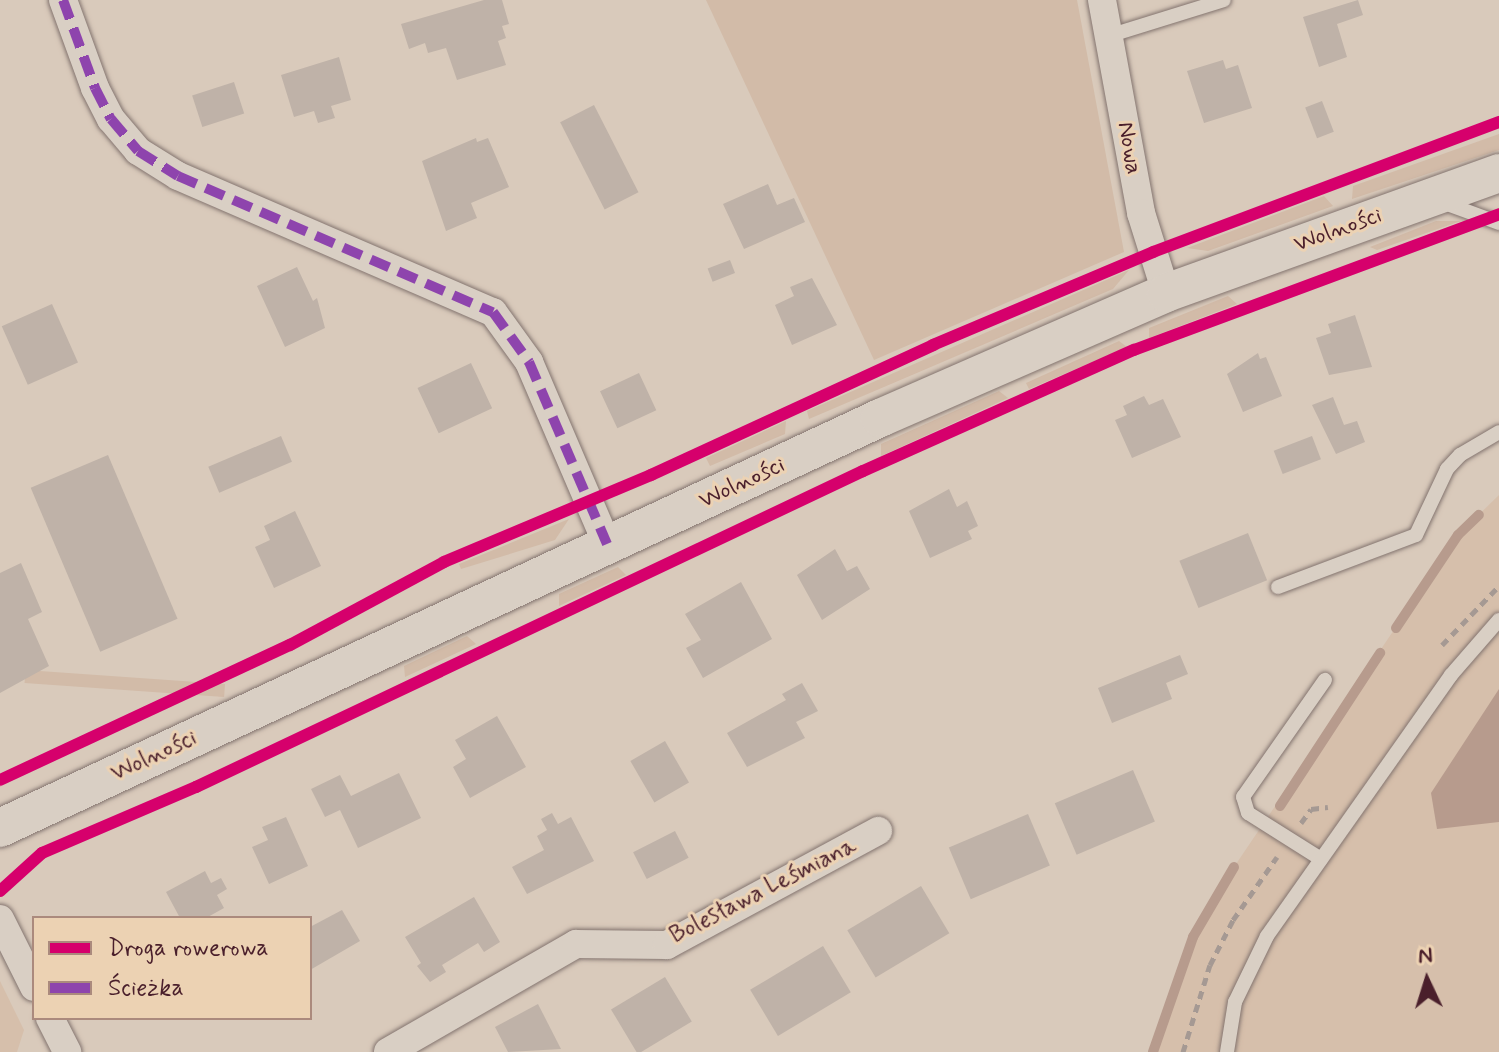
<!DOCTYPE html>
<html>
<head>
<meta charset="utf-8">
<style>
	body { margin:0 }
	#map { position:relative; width:1499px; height:1052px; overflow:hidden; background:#d9cabb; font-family:Mynerve,sans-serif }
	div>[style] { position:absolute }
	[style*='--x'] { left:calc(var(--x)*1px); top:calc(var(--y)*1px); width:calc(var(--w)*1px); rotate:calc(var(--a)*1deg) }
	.built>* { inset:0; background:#d6bfab }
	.green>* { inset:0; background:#d2bba8; transform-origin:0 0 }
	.water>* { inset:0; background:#b79b8d }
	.stream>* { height:10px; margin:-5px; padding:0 5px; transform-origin:5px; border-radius:5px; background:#b79b8d }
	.building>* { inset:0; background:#bfb2a8; transform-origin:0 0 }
	.path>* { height:5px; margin-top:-2.5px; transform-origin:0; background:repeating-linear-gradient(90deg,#a59993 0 8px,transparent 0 14px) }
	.roads { filter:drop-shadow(0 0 2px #83746f) drop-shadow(0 0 2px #83746f) }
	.lane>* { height:14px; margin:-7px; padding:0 7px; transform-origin:7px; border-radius:7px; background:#d9cfc4 }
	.street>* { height:28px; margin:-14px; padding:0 14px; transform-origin:14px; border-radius:14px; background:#d9cfc4 }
	.secondary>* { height:38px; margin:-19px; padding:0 19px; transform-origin:19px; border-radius:19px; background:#d9cfc4 }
	.quiet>* { height:10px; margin-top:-5px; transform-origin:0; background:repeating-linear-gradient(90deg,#8e44ad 0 20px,transparent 0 30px) }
	.cycleway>* { height:12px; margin:-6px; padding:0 6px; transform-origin:6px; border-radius:6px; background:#d6006c }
	span { translate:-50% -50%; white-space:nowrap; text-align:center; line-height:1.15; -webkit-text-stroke:6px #ecd2b3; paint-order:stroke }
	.street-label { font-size:24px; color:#4a1f2b }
	.legend { position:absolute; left:32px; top:916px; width:280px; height:104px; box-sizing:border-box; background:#ecd2b3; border:2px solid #ab8a7d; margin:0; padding:10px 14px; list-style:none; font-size:24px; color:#4a1f2b }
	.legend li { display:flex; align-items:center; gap:16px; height:40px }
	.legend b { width:40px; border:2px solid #ab8a7d }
	.north { position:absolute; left:1387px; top:940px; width:80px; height:80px; -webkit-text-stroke:6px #ecd2b3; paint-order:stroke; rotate:356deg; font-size:22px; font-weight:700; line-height:32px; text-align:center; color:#4a1f2b }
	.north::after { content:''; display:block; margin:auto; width:28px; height:36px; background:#4a1f2b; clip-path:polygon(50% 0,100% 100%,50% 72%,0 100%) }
</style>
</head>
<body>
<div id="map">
	<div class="built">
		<i style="clip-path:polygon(1499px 495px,1499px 1052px,1153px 1052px,1193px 937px,1234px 867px,1458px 535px)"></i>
		<i style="clip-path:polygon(0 981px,24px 1030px,17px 1052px,0 1052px)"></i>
	</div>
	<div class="green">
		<i style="clip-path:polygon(706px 0,1077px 0,1124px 252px,874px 360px)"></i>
		<i style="clip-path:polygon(1499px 134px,1499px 150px,1352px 199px,1353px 186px)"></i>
		<i style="clip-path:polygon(1324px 196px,1333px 206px,1208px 251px,1187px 248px)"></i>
		<i style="clip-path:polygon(1436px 221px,1461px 221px,1377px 250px,1370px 247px)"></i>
		<i style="clip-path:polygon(1129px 270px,1113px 289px,809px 419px,807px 411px)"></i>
		<i style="clip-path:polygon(1228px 296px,1237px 304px,1149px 338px,1149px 328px)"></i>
		<i style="clip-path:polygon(1119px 341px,1127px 347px,1029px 389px,1026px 383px)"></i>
		<i style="clip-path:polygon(999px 391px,1008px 398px,881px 456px,881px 444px)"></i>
		<i style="clip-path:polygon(786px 421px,785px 434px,710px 466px,706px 458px)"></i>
		<i style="clip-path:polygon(569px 519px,555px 540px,461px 569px,459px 564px)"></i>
		<i style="clip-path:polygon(618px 567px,626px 575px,559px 606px,559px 594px)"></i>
		<i style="clip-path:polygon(467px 636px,476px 644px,405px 677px,404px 666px)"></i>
		<i style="left:225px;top:684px;width:13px;height:200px;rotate:94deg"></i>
	</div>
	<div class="water">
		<i style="clip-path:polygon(1499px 689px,1499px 822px,1437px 829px,1431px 793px)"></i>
	</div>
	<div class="stream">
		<i style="--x:1396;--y:628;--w:112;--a:-56.3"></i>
		<i style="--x:1458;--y:535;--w:29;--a:-44"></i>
		<i style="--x:1280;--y:806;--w:183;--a:-56.8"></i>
		<i style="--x:1153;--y:1052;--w:122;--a:-70.8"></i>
		<i style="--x:1193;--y:937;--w:81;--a:-59.6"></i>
	</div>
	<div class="building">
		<i style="clip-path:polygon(484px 0,502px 0,509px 24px,502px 26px,506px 38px,498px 41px,506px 65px,457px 80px,446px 48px,428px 53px,425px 43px,409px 49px,401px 24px)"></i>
		<i style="clip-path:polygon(1358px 0,1363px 15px,1337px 24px,1347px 57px,1319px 67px,1303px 17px)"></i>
		<i style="clip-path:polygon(339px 57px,351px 100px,331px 106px,335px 118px,318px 123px,314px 111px,294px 117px,281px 75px)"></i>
		<i style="clip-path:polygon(1223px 60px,1226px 69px,1238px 65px,1252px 108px,1204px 123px,1187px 71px)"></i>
		<i style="left:234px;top:82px;width:33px;height:44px;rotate:72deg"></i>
		<i style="left:1322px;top:101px;width:33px;height:18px;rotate:69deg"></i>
		<i style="left:594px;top:105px;width:98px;height:38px;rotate:63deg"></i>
		<i style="clip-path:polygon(476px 138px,477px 142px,488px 138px,509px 187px,471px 203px,477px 218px,446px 231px,422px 161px)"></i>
		<i style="clip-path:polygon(768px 184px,777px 205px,794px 198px,805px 222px,744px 249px,723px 204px)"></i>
		<i style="left:730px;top:260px;width:14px;height:24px;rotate:69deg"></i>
		<i style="clip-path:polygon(297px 267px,313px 301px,317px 298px,325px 328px,285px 347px,257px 286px)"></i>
		<i style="clip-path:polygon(812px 278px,837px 325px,792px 345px,775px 305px,794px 296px,790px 287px)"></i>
		<i style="left:52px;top:304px;width:64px;height:55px;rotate:66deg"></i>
		<i style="clip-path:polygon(1355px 315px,1372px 367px,1329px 375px,1316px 338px,1331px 333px,1328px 324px)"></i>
		<i style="clip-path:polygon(1258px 353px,1260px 359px,1266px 357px,1282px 396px,1243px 412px,1227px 374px)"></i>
		<i style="left:471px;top:363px;width:50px;height:59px;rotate:65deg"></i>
		<i style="left:639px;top:373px;width:41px;height:43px;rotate:65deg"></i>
		<i style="clip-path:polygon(1144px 396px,1149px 405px,1163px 399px,1181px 437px,1132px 458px,1115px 420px,1127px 415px,1123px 406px)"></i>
		<i style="clip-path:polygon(1333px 397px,1344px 425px,1357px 421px,1365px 442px,1336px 454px,1312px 405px)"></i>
		<i style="left:281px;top:436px;width:28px;height:79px;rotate:67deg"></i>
		<i style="left:1312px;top:436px;width:25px;height:41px;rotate:69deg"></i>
		<i style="left:108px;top:455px;width:178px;height:84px;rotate:67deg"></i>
		<i style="clip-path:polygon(949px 489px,957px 507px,967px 501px,978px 526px,968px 531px,972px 539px,930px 558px,909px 511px)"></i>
		<i style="clip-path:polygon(295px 511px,321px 566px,274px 588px,255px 547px,270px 540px,264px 526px)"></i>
		<i style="left:1248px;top:533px;width:51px;height:74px;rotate:68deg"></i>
		<i style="clip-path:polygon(835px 549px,847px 571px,857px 566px,870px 589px,822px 620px,797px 575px)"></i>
		<i style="clip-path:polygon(21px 563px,42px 612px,28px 619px,49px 666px,0 693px,0 573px)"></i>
		<i style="clip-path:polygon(741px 582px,772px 639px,703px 678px,686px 648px,701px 640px,685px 614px)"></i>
		<i style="clip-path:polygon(1180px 655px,1188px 674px,1166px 683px,1172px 699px,1112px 723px,1098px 688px)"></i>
		<i style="clip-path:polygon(802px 683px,818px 711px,796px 722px,805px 738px,747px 767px,727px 733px,786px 700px,782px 694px)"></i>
		<i style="clip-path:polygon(497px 716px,526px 767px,470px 798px,453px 767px,466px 759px,455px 740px)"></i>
		<i style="left:665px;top:741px;width:48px;height:40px;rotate:60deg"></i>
		<i style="left:1133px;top:770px;width:56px;height:85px;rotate:67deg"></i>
		<i style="clip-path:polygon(399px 773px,421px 818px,358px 848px,340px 810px,325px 817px,311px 789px,340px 775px,351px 796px)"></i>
		<i style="clip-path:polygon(552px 813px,558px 824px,571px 817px,594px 861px,527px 894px,512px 867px,544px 850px,537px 836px,547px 830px,541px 819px)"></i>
		<i style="left:1028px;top:814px;width:56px;height:86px;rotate:67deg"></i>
		<i style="clip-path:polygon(286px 817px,308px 866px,269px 884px,252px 847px,268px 840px,262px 827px)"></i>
		<i style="left:675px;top:831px;width:30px;height:47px;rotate:63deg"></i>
		<i style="clip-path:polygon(205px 871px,211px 883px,221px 878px,227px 889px,217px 895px,224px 908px,206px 918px,180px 918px,166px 892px)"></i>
		<i style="left:921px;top:886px;width:55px;height:86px;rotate:59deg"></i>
		<i style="clip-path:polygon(474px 897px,500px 942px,484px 952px,478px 943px,442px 965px,446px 972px,430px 982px,417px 966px,421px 963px,405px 937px)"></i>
		<i style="clip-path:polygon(342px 910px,360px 941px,310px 970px,310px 927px)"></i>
		<i style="left:823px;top:946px;width:54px;height:85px;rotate:59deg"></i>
		<i style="left:665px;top:977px;width:52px;height:63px;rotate:59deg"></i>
		<i style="clip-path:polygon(538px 1004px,561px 1049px,508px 1052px,495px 1027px)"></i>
	</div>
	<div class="path">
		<i style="--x:1442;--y:645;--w:82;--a:-46"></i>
		<i style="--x:1301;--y:823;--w:17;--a:-54"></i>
		<i style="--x:1311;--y:809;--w:17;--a:-7"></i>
		<i style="--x:1183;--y:1052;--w:91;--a:-72.8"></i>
		<i style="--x:1210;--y:965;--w:51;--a:-62.9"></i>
		<i style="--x:1233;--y:920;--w:77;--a:-55.1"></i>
	</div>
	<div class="roads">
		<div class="lane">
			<i style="--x:1108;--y:36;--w:121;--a:-17.2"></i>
			<i style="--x:1442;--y:202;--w:61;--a:20.2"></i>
			<i style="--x:1278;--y:587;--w:147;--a:-20.6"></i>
			<i style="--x:1416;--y:535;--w:73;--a:-64.8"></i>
			<i style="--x:1447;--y:469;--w:19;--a:-47"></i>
			<i style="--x:1460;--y:455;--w:45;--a:-30.5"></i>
			<i style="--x:1321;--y:859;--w:86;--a:-147.8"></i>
			<i style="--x:1248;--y:813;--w:17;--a:-107"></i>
			<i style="--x:1243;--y:797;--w:143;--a:-55"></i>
			<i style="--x:1227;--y:1052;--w:51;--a:-80.9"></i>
			<i style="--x:1235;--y:1002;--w:73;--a:-64.1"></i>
			<i style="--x:1267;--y:936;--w:319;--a:-54.8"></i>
			<i style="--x:1451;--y:675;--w:73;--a:-48.9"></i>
		</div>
		<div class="street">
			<i style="--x:63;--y:0;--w:94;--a:70"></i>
			<i style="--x:95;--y:88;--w:35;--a:63"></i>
			<i style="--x:111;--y:119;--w:42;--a:49.8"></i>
			<i style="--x:138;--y:151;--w:47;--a:32"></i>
			<i style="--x:178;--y:176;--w:343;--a:23.4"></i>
			<i style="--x:493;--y:312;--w:62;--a:54.2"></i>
			<i style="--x:529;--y:362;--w:198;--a:66.8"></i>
			<i style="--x:1102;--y:0;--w:217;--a:79.6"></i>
			<i style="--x:1141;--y:213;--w:84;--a:72.6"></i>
			<i style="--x:0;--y:919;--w:76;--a:63.4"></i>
			<i style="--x:50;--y:1018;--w:38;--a:63"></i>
			<i style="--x:388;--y:1052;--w:217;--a:-29.9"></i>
			<i style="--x:576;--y:944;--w:91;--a:0.6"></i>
			<i style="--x:667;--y:945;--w:240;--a:-28.4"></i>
		</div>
		<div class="secondary">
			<i style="--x:0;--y:828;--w:971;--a:-24.98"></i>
			<i style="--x:880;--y:418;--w:312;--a:-23.6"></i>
			<i style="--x:1166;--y:293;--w:354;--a:-19.8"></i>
		</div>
	</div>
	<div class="quiet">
		<i style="--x:63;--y:0;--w:94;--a:70"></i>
		<i style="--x:95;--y:88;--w:35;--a:63"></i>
		<i style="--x:111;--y:119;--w:42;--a:49.8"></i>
		<i style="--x:138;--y:151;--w:47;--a:32"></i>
		<i style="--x:178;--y:176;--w:343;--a:23.4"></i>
		<i style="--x:493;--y:312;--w:62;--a:54.2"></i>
		<i style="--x:529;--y:362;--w:198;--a:66.8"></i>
	</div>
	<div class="cycleway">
		<i style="--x:0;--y:780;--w:320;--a:-25"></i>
		<i style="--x:290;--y:645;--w:175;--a:-28.3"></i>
		<i style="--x:444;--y:562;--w:225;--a:-22.8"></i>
		<i style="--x:651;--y:475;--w:311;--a:-24.7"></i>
		<i style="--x:933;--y:345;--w:239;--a:-22.9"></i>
		<i style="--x:1153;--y:252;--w:370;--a:-20.6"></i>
		<i style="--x:0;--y:891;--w:57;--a:-42.1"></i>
		<i style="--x:42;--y:853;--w:168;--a:-23.2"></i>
		<i style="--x:196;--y:787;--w:738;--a:-25.35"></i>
		<i style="--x:863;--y:471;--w:297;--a:-24.1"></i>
		<i style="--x:1134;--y:350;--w:390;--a:-20.4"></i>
	</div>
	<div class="street-label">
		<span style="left:1129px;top:148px;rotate:80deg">Nowa</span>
		<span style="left:1338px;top:230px;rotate:-20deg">Wolności</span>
		<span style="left:742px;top:483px;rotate:-25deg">Wolności</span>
		<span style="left:154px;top:756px;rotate:-25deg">Wolności</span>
		<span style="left:763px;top:891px;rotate:-27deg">Bolesława Leśmiana</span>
	</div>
	<ul class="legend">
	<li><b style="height:10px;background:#d6006c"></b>Droga rowerowa</li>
	<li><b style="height:10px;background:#8e44ad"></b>Ścieżka</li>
	</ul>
	<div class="north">N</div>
</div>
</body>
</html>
